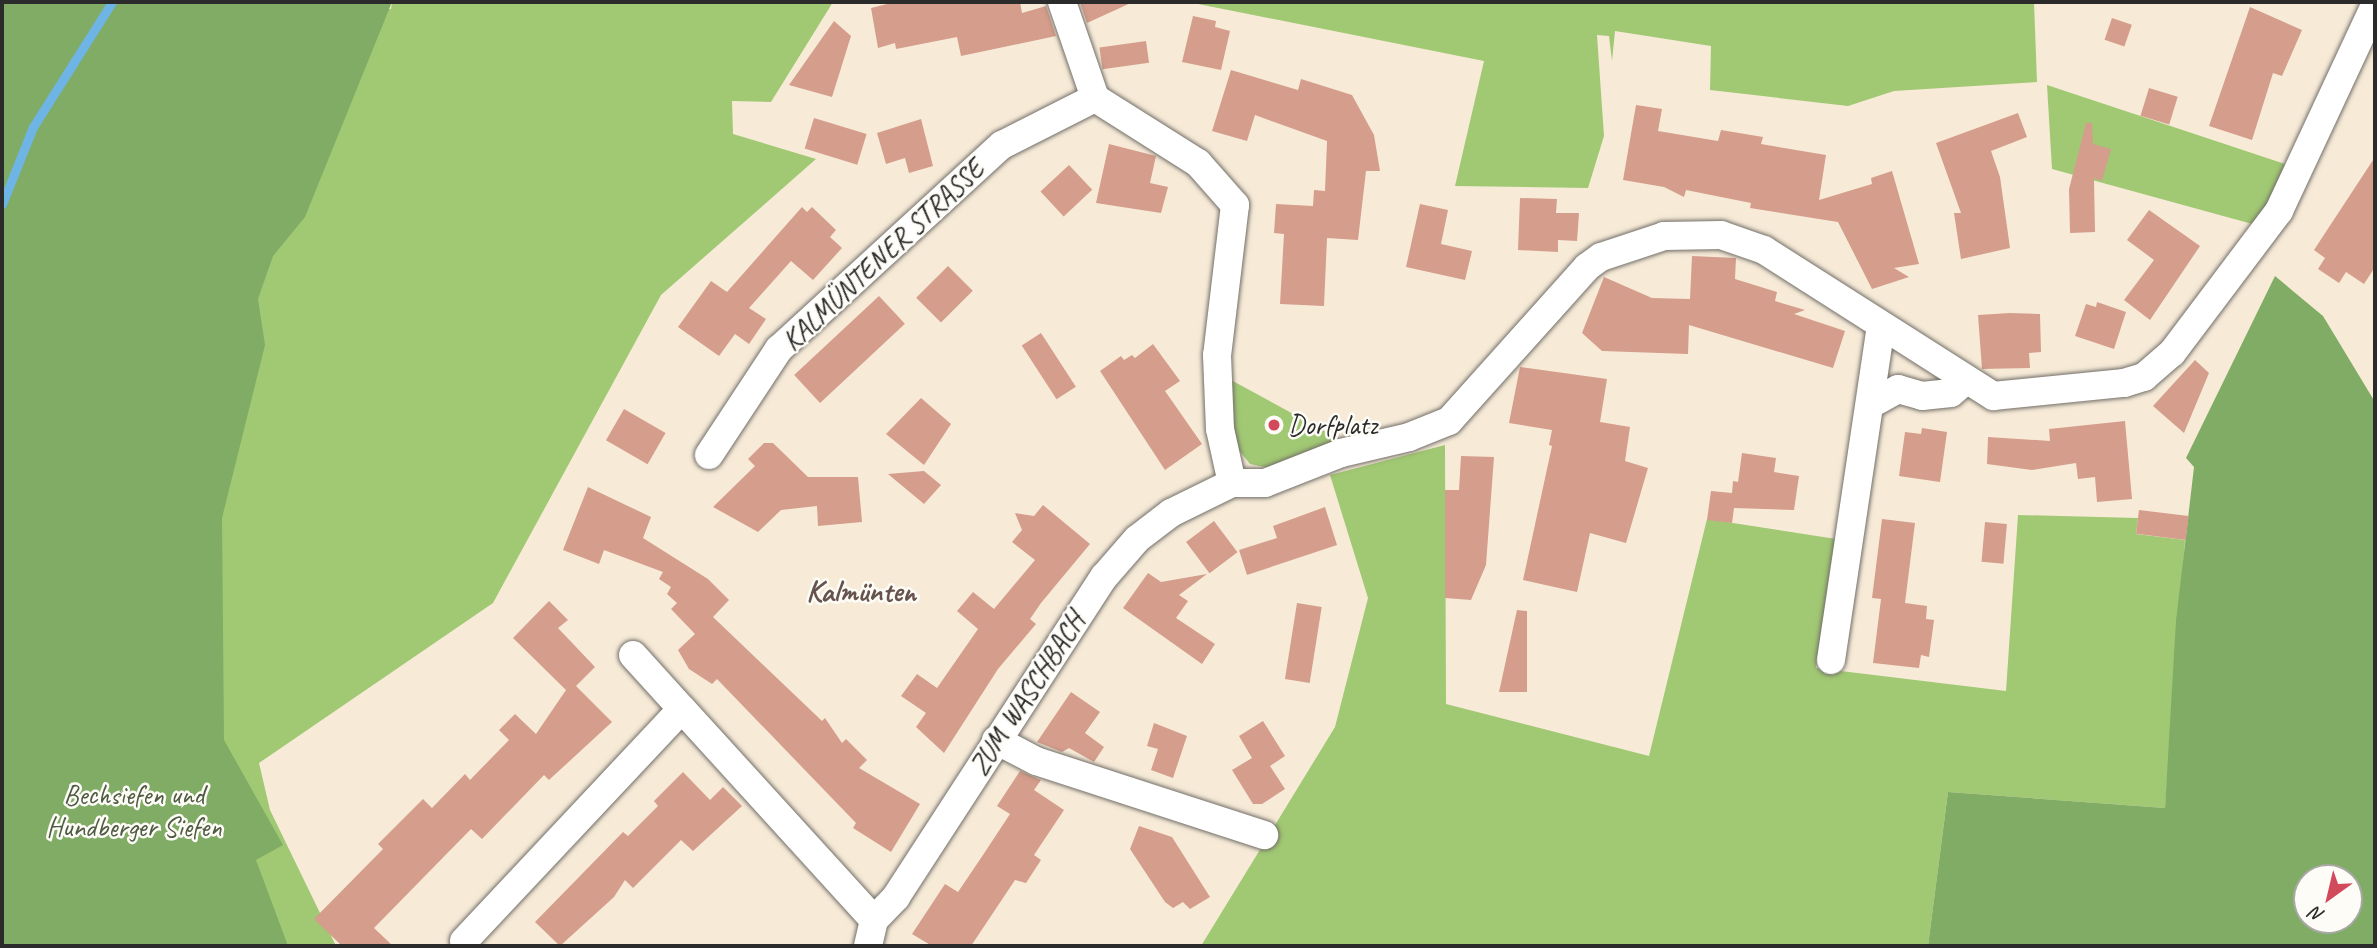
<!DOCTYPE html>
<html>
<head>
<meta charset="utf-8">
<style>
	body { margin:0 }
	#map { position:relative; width:2377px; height:948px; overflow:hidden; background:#f7ebd8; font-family:Caveat,sans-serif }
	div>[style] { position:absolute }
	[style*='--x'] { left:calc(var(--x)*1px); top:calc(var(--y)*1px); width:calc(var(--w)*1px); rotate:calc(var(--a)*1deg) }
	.green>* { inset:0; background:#a1c873 }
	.forest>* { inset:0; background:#80ac65 }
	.stream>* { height:9px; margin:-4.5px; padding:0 4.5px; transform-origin:4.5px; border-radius:4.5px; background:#6eb5e5 }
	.building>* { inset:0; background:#d59d8b; transform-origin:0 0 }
	.roads { filter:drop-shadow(0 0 2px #726e68) drop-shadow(0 0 2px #726e68) }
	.street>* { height:28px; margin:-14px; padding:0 14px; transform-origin:14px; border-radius:14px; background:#fff }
	.dots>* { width:19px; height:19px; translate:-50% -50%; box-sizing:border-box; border:4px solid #fdfcf7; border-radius:50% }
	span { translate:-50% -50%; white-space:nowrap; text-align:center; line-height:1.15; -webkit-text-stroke:5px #fdfcf7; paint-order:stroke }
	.street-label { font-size:28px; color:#2b2b2b }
	.poi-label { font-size:28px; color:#2b2b2b }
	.left { translate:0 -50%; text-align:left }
	.park-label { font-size:28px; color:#4e5a41 }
	.neighbourhood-label { font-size:30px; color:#66534d; font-weight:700 }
	.frame { position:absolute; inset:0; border:4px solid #2b2b2b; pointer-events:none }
	.north { position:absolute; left:2293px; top:864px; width:70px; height:70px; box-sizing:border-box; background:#fdfcf7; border:2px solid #a9a8a5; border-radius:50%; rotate:214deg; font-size:19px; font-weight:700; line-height:28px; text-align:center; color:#2b2b2b }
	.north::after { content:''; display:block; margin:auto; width:24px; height:32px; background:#d1495b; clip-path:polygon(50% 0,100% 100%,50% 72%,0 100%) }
</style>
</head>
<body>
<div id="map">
	<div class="green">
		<i style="clip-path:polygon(2px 2px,391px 9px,392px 2px,833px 2px,771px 102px,732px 101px,733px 134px,816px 159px,661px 295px,493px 603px,259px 763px,270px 810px,336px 946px,2px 946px)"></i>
		<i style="clip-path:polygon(1188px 2px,2034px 2px,2037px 82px,1894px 91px,1848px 106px,1710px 90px,1711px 46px,1615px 31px,1612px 61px,1609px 36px,1597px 35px,1604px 136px,1588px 188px,1455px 186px,1484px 61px)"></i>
		<i style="clip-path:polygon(2047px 85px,2288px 165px,2256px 225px,2052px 169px)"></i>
		<i style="clip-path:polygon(1231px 380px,1341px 440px,1269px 468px,1250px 464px,1234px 444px)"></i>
		<i style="clip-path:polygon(1445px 445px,1446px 704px,1649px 756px,1707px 519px,1836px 539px,1816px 668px,2006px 691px,2018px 515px,2138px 518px,2136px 534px,2185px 540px,2165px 808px,1948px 792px,1928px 946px,1201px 946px,1335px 727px,1368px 598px,1330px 475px)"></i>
	</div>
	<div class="forest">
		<i style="clip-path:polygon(2px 2px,392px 2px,305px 217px,273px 256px,258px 299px,265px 345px,222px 518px,224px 740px,283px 845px,256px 860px,288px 946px,2px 946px)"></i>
		<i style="clip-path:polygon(evenodd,2275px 276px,2323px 316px,2375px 402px,2375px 946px,1928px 946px,1948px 792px,2165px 808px,2176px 621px,2194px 467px,2186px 458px,2275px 276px,2307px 878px,2349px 878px,2349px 920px,2307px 920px,2307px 878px)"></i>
	</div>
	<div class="stream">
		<i style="--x:2;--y:204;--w:83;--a:-68.1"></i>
		<i style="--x:33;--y:127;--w:148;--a:-57.7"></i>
	</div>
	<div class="building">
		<i style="clip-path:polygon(895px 2px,1020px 2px,1022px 13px,1046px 6px,1056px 36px,961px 56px,957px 37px,896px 49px,895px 43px,878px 48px,871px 8px)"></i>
		<i style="clip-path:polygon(1080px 2px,1133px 2px,1087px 23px)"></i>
		<i style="clip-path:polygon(2250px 7px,2302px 30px,2282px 76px,2273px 73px,2252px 140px,2209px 126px)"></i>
		<i style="clip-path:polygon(1193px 16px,1216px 21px,1215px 27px,1230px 31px,1221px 70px,1182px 62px)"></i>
		<i style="left:2112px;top:18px;width:21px;height:23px;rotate:19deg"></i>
		<i style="clip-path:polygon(834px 21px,851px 36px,832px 97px,789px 85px)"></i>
		<i style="left:1146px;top:41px;width:22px;height:47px;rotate:82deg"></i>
		<i style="clip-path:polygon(1231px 70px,1298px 90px,1301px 79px,1352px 95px,1374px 135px,1380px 171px,1366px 171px,1358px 240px,1327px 238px,1324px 306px,1280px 304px,1284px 234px,1274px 233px,1276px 204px,1313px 206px,1314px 190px,1325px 191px,1327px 141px,1255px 115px,1247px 141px,1212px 131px)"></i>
		<i style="left:2149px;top:88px;width:30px;height:29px;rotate:17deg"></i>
		<i style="clip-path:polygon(1636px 105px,1662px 109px,1658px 131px,1718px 141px,1721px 130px,1763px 137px,1761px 144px,1826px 155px,1819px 200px,1872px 184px,1871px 178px,1892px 171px,1919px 264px,1894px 268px,1909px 277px,1872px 289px,1838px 222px,1750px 208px,1751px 203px,1686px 190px,1684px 197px,1664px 187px,1623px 180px)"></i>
		<i style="clip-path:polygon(2018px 113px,2027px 137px,1991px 151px,2000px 177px,2010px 248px,1961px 259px,1954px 213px,1961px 213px,1936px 143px)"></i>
		<i style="left:814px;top:118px;width:55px;height:32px;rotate:17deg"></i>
		<i style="clip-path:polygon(921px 119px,933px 166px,909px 173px,905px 158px,886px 164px,877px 133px)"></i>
		<i style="clip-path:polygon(2086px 123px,2092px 123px,2093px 144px,2111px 149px,2102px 181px,2094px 178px,2095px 232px,2070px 233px,2069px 189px)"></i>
		<i style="clip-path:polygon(1109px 144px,1156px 156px,1150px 183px,1168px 187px,1161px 213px,1096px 203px)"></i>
		<i style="clip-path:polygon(2375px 157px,2375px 267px,2364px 284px,2346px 272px,2339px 283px,2318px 269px,2325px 258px,2314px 250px)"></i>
		<i style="left:1069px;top:165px;width:34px;height:39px;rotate:47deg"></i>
		<i style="clip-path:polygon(1520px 198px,1557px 199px,1556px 213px,1579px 213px,1577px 241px,1558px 240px,1558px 252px,1518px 250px)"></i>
		<i style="clip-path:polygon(1420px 204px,1448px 210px,1441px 244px,1472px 251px,1465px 280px,1406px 267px)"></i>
		<i style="clip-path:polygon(802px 207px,807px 212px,812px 207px,836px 230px,830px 237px,842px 248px,813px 280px,791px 261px,749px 308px,766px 319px,749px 344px,735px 334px,719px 356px,678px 327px,711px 281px,727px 292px)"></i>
		<i style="clip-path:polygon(2149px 210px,2200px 246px,2150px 320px,2124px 300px,2154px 260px,2127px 240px)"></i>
		<i style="clip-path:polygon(1692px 256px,1736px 258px,1735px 279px,1777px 292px,1775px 301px,1805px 310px,1794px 314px,1845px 331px,1833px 368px,1689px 325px,1688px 354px,1602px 351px,1582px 333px,1604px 277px,1652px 298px,1690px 299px)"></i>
		<i style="left:948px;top:266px;width:35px;height:45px;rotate:45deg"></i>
		<i style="left:879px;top:296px;width:38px;height:116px;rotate:47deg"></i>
		<i style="clip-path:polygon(2097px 302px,2126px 312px,2114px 349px,2075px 336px,2086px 304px,2096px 307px)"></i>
		<i style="clip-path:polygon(2010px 313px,2040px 314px,2041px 352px,2029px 353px,2030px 368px,1982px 369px,1978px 315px)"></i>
		<i style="left:1041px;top:333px;width:64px;height:23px;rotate:57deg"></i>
		<i style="clip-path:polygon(1153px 344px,1180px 381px,1165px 391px,1202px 444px,1165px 470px,1100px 371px,1121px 356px,1124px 360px,1132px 355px,1135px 358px)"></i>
		<i style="clip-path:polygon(2195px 360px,2209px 373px,2184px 433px,2153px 406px)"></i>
		<i style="clip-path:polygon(1520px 367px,1607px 379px,1600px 422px,1630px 427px,1625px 461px,1648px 468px,1626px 543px,1590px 533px,1577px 592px,1523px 580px,1552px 446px,1549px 445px,1552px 430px,1509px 423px)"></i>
		<i style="clip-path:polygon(921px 398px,951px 424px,924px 465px,886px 434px)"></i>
		<i style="left:624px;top:409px;width:48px;height:36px;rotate:30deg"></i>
		<i style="clip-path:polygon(2125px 421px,2132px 499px,2097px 502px,2095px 477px,2078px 479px,2076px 463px,2032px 470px,1987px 464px,1988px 437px,2050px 441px,2049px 429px)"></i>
		<i style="clip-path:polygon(1922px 428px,1947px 432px,1940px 482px,1899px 476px,1905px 432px,1921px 434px)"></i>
		<i style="clip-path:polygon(764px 443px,773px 443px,808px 477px,858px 477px,862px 522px,818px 526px,817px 506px,781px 510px,758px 532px,713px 507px,755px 466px,748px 459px)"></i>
		<i style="clip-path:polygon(1742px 453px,1776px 458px,1774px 472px,1799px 476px,1794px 510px,1734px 508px,1732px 523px,1707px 520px,1711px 491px,1732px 493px,1733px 481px,1738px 482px)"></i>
		<i style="clip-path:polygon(1461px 456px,1494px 457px,1486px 565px,1471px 600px,1445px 598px,1445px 490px,1459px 490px)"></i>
		<i style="clip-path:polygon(924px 471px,941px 485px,924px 504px,888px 474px)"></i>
		<i style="clip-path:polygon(588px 487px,651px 517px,643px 538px,708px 579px,729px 600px,713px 617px,822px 721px,825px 718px,842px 743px,846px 739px,867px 760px,859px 768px,920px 804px,891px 852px,853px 828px,856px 823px,717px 679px,712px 684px,689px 669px,678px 650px,695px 634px,671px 609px,677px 603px,667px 594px,671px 587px,659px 579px,663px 572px,604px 550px,599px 564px,563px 550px)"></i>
		<i style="clip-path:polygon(1043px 505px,1090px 544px,1041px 603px,1030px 619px,1036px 624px,998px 669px,944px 753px,916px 727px,926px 713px,901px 696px,917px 674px,937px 688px,978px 629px,957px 611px,973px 592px,994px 609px,1035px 560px,1012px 542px,1022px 530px,1015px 513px,1034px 516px)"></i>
		<i style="clip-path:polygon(1325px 507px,1337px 545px,1247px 575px,1239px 550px,1277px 538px,1273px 526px)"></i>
		<i style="left:2139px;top:510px;width:50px;height:24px;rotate:7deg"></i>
		<i style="clip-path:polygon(1882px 519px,1915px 523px,1905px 603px,1927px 606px,1926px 619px,1934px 620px,1929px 657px,1921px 655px,1919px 668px,1873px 663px,1881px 599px,1872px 598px)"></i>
		<i style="left:1214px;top:521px;width:39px;height:35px;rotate:53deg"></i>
		<i style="left:1985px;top:522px;width:22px;height:40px;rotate:5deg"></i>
		<i style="clip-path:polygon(1148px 573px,1161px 582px,1207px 574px,1179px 595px,1188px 601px,1176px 618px,1215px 644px,1202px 664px,1123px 608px)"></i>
		<i style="clip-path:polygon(549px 601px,568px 620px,558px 628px,595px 667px,576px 686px,612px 722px,549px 780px,544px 775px,482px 839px,471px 829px,374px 928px,393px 946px,342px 946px,314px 919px,383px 849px,378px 844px,423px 799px,432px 808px,465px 774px,470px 780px,509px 740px,499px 730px,515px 714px,536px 734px,566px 690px,513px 638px)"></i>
		<i style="left:1297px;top:603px;width:25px;height:77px;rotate:9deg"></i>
		<i style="clip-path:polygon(1517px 610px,1527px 611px,1527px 692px,1499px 692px)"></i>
		<i style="clip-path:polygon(1071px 692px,1100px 712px,1085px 733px,1104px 747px,1094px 762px,1069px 748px,1062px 752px,1037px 742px)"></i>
		<i style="clip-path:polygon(1263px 721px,1285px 756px,1270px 766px,1285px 789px,1262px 804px,1253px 804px,1232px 770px,1252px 758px,1239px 736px)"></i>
		<i style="clip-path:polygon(1154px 723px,1187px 736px,1173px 778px,1151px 770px,1158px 749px,1147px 746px)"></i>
		<i style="clip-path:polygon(1020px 771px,1041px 780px,1034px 790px,1064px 810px,1034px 855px,1041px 860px,1026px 883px,1015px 880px,971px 946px,932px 946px,912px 934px,945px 884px,958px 892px,983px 855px,1010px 814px,997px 806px)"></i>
		<i style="clip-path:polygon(683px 772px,710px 800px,723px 787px,742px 806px,693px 851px,681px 840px,633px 888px,625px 880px,614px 897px,560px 946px,535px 922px,623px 832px,628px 836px,658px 806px,654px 801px)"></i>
		<i style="clip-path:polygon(1139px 826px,1172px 837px,1210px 897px,1190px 909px,1183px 902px,1173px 908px,1165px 902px,1130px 849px)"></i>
	</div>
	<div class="roads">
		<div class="street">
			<i style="--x:1062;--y:2;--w:102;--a:71"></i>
			<i style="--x:1871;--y:404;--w:31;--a:-29"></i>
			<i style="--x:1898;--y:389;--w:25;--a:16"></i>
			<i style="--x:1922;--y:396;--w:29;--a:-6"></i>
			<i style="--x:1951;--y:393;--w:18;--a:-41"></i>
			<i style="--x:709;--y:455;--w:127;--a:-56.6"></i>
			<i style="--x:779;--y:349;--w:302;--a:-42.5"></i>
			<i style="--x:1002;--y:145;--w:104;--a:-26.8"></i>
			<i style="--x:1095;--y:98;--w:122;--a:32.3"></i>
			<i style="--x:1198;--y:163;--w:56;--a:48.6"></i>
			<i style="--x:1235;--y:205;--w:151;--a:96.8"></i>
			<i style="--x:1217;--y:355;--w:74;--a:87.7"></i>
			<i style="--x:1220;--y:429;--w:55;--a:77.5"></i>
			<i style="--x:633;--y:655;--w:73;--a:47.8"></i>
			<i style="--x:1831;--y:660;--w:338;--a:-81.5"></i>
			<i style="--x:996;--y:740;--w:45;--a:27.7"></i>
			<i style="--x:1036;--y:761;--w:240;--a:18"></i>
			<i style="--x:464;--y:941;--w:318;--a:-46.8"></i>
			<i style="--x:682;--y:709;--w:285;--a:47.7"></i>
			<i style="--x:868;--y:946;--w:27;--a:-77"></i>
			<i style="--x:874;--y:920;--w:32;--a:-46"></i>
			<i style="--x:896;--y:897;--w:382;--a:-57"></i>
			<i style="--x:1104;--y:577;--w:50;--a:-49"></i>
			<i style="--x:1137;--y:539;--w:43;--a:-37.4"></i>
			<i style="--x:1171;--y:513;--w:68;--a:-26.2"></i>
			<i style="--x:1232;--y:483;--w:33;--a:0"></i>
			<i style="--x:1265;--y:483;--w:82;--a:-21.5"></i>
			<i style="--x:1341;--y:453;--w:70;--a:-13.2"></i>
			<i style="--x:1409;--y:437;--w:43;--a:-21.8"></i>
			<i style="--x:1449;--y:421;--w:207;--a:-48.1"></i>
			<i style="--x:1587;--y:267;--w:17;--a:-36"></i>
			<i style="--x:1601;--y:257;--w:66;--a:-18.4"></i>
			<i style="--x:1664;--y:236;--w:57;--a:-1"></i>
			<i style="--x:1721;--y:235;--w:46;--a:19.2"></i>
			<i style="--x:1764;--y:250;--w:272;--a:32.5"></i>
			<i style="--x:1993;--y:396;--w:132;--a:-5.7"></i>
			<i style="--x:2124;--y:383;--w:21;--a:-17"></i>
			<i style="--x:2144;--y:377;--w:37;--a:-41"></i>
			<i style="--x:2172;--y:353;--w:178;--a:-53"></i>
			<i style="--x:2279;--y:211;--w:227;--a:-65"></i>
		</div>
	</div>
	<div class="dots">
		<i style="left:1274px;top:425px;background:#d1495b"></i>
	</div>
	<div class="street-label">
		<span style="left:883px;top:255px;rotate:-43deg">KALMÜNTENER STRASSE</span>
		<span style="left:1027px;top:694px;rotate:-57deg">ZUM WASCHBACH</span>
	</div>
	<div class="poi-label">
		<span class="left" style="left:1288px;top:425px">Dorfplatz</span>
	</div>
	<div class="park-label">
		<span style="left:134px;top:811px">Bechsiefen und<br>Hundberger Siefen</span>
	</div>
	<div class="neighbourhood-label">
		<span style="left:861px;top:591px">Kalmünten</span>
	</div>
	<div class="frame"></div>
	<div class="north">N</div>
</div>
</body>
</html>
